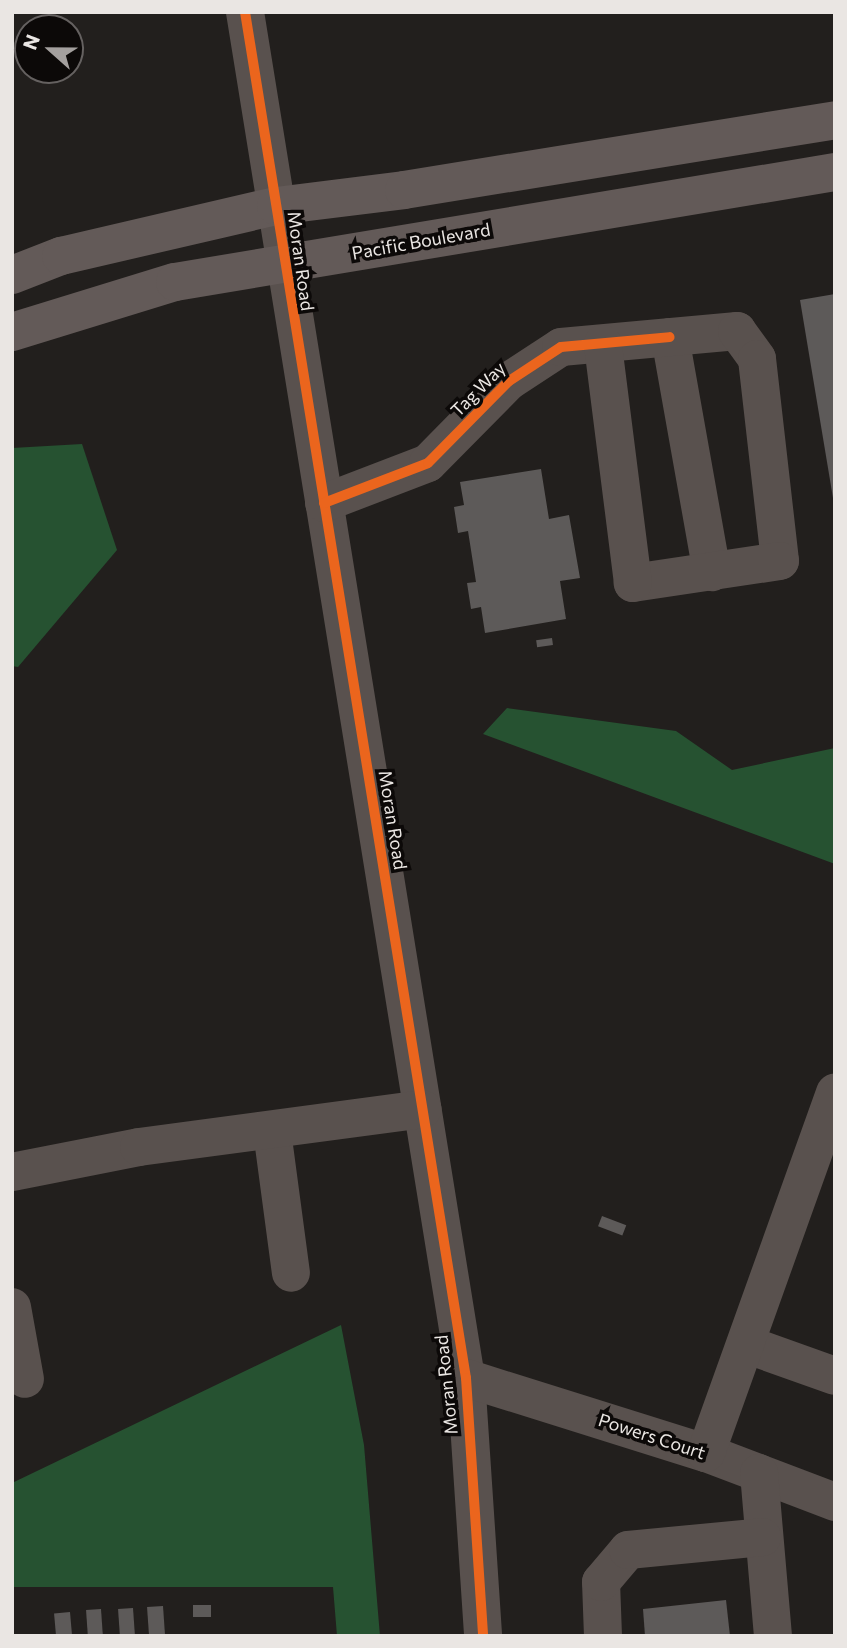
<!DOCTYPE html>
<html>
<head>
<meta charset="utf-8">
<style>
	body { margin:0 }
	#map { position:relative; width:847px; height:1648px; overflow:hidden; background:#221f1d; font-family:Commissioner,sans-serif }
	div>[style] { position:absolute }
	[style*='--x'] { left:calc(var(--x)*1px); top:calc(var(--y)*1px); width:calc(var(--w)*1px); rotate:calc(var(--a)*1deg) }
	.forest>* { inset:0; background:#265231 }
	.building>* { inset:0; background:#5d5a59; transform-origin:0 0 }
	.minor>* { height:38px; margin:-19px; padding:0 19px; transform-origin:19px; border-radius:19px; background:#59514e }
	.major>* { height:38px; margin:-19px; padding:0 19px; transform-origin:19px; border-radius:19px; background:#635a58 }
	.cycleway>* { height:10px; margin:-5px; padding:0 5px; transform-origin:5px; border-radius:5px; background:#eb651d }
	span { translate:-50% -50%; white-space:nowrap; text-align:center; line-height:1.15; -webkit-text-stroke:7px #0c0908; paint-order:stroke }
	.street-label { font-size:18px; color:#eae6e3 }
	.frame { position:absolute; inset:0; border:14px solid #eae6e3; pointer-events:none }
	.north { position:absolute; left:14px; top:14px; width:70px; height:70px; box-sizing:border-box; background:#0c0908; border:2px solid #656160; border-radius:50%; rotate:291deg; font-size:19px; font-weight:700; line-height:28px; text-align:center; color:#eae6e3 }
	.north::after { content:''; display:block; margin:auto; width:24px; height:32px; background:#a4a09e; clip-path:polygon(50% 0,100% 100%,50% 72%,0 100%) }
</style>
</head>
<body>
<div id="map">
	<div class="forest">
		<i style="clip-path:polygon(82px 444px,117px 550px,18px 667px,12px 666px,12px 448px)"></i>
		<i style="clip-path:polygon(507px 708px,676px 731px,732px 770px,835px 748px,835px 864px,483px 734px)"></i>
		<i style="clip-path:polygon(341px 1325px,364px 1445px,380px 1636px,337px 1636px,333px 1587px,12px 1587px,12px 1483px)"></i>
	</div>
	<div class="building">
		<i style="clip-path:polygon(835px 294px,835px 498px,833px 498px,800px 300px)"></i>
		<i style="clip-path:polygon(541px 469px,549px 519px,569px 515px,580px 578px,560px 581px,566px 619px,485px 633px,481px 607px,471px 609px,467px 583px,476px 582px,468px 531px,458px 533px,454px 507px,464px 505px,460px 482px)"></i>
		<i style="left:552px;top:638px;width:7px;height:16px;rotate:82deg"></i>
		<i style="left:602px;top:1216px;width:26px;height:11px;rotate:21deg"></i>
		<i style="clip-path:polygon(726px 1600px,730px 1636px,645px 1636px,643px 1609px)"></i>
		<i style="left:193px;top:1605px;width:18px;height:12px"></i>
		<i style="left:163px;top:1606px;width:30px;height:16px;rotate:86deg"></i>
		<i style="left:133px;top:1608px;width:28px;height:15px;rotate:86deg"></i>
		<i style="left:101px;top:1609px;width:27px;height:15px;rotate:86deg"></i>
		<i style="left:70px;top:1612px;width:24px;height:16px;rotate:85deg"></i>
	</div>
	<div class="minor">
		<i style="--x:245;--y:12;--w:1384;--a:80.81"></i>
		<i style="--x:466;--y:1378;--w:259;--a:86.2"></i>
		<i style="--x:670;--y:337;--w:239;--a:79.9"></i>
		<i style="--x:324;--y:503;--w:111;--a:-21"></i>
		<i style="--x:428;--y:463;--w:115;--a:-45.4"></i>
		<i style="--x:509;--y:381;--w:62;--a:-33.2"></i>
		<i style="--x:561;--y:347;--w:177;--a:-5.2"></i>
		<i style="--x:737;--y:331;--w:34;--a:54"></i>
		<i style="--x:757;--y:359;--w:203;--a:83.5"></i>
		<i style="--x:780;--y:561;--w:149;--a:171.5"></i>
		<i style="--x:633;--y:583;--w:241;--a:-97.2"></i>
		<i style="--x:272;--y:1131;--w:143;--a:82.4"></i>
		<i style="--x:12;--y:1172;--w:129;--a:-11.1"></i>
		<i style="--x:139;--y:1147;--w:286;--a:-7.6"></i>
		<i style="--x:12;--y:1307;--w:73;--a:79.8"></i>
		<i style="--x:748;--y:1345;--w:92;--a:19.6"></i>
		<i style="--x:466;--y:1378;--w:251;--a:17.4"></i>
		<i style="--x:706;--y:1453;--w:138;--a:20.8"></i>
		<i style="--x:706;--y:1453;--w:383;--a:-70.3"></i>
		<i style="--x:759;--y:1473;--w:164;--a:85.1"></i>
		<i style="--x:603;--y:1636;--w:54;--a:-92.1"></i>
		<i style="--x:601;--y:1582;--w:42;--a:-49.8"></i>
		<i style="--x:628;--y:1550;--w:135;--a:-5.5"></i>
	</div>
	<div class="major">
		<i style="--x:12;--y:275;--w:53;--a:-21.2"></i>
		<i style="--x:61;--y:256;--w:221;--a:-13.1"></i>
		<i style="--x:276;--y:206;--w:129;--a:-7.1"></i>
		<i style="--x:404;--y:190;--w:437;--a:-9.2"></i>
		<i style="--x:12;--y:332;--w:170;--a:-17.1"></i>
		<i style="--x:175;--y:282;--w:669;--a:-9.46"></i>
	</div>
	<div class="cycleway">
		<i style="--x:245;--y:12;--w:1384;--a:80.81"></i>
		<i style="--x:466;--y:1378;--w:259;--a:86.2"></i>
		<i style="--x:324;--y:503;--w:111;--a:-21"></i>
		<i style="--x:428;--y:463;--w:115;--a:-45.4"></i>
		<i style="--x:509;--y:381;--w:62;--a:-33.2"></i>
		<i style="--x:561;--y:347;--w:109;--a:-5.2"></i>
	</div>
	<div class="street-label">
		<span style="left:421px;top:241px;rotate:-10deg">Pacific Boulevard</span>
		<span style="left:301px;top:261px;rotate:82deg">Moran Road</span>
		<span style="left:478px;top:389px;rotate:-45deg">Tag Way</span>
		<span style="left:393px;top:820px;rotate:81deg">Moran Road</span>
		<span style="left:446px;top:1385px;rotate:-96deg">Moran Road</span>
		<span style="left:652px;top:1436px;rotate:18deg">Powers Court</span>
	</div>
	<div class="frame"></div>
	<div class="north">N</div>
</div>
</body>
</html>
